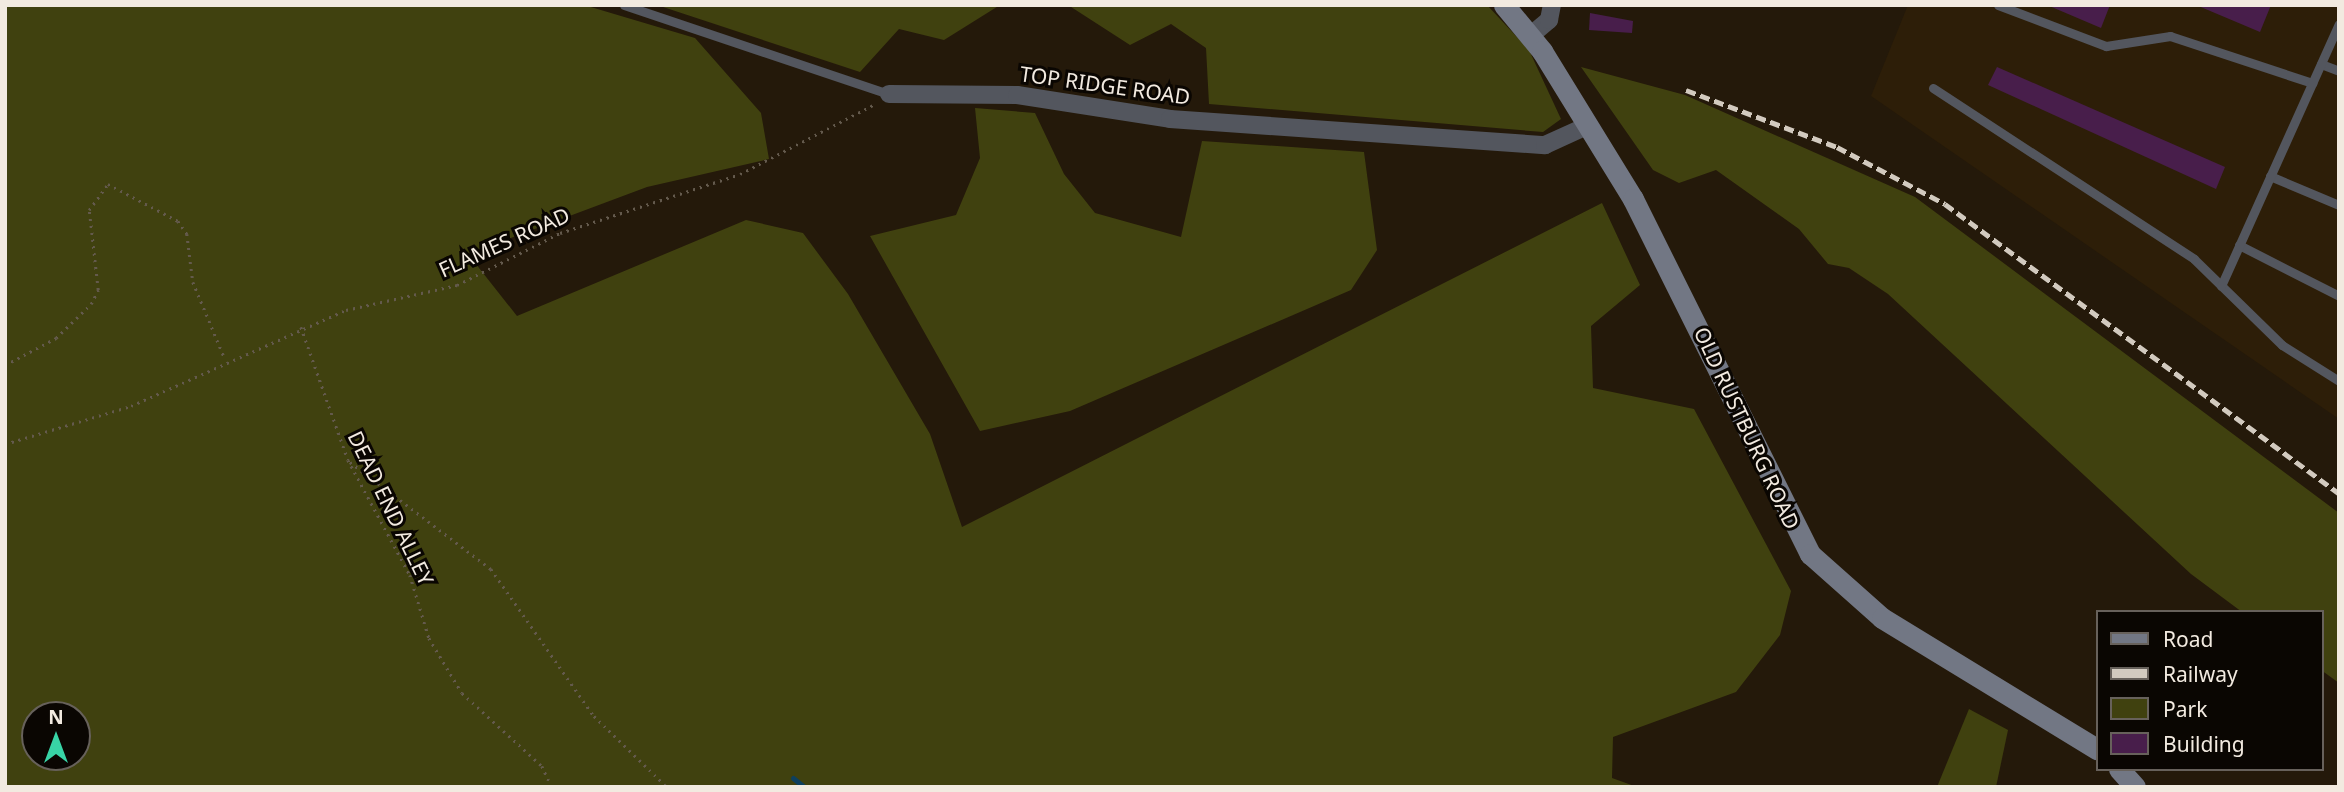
<!DOCTYPE html>
<html>
<head>
<meta charset="utf-8">
<style>
	body { margin:0 }
	#map { position:relative; width:2344px; height:792px; overflow:hidden; background:#24190a; font-family:"Noto Sans",sans-serif }
	div>[style] { position:absolute }
	[style*='--x'] { left:calc(var(--x)*1px); top:calc(var(--y)*1px); width:calc(var(--w)*1px); rotate:calc(var(--a)*1deg) }
	.built>* { inset:0; background:#2d1e08 }
	.green>* { inset:0; background:#40410f }
	.stream>* { height:5px; margin:-2.5px; padding:0 2.5px; transform-origin:2.5px; border-radius:2.5px; background:#0e405e }
	.building>* { inset:0; background:#481e4b }
	.path>* { height:2.5px; margin-top:-1.25px; transform-origin:0; background:repeating-linear-gradient(90deg,#645a4d 0 2px,transparent 0 7px) }
	.lane>* { height:9px; margin:-4.5px; padding:0 4.5px; transform-origin:4.5px; border-radius:4.5px; background:#53565e }
	.street>* { height:18px; margin:-9px; padding:0 9px; transform-origin:9px; border-radius:9px; background:#53565e }
	.secondary>* { height:21px; margin:-10.5px; padding:0 10.5px; transform-origin:10.5px; border-radius:10.5px; background:#727784 }
	.rail>* { height:5px; margin-top:-2.5px; transform-origin:0; background:repeating-linear-gradient(90deg,#d2cabf 0 10px,transparent 0 15px) }
	span { translate:-50% -50%; white-space:nowrap; text-align:center; line-height:1.15; -webkit-text-stroke:6px #0a0602; paint-order:stroke }
	.street-label { font-size:21px; color:#f2eae0 }
	.frame { position:absolute; inset:0; border:7px solid #f2eae0; pointer-events:none }
	.legend { position:absolute; left:2096px; top:610px; width:228px; height:161px; box-sizing:border-box; background:#0a0602; border:2px solid #67615b; margin:0; padding:9px 12px; list-style:none; font-size:21px; color:#f2eae0 }
	.legend li { display:flex; align-items:center; gap:14px; height:35px }
	.legend b { width:35px; border:2px solid #67615b }
	.north { position:absolute; left:21px; top:701px; width:70px; height:70px; box-sizing:border-box; background:#0a0602; border:2px solid #67615b; border-radius:50%; rotate:0deg; font-size:19px; font-weight:700; line-height:28px; text-align:center; color:#f2eae0 }
	.north::after { content:''; display:block; margin:auto; width:24px; height:32px; background:#38d4a6; clip-path:polygon(50% 0,100% 100%,50% 72%,0 100%) }
</style>
</head>
<body>
<div id="map">
	<div class="built">
		<i style="clip-path:polygon(1908px 5px,2339px 5px,2339px 419px,1871px 96px)"></i>
	</div>
	<div class="green">
		<i style="clip-path:polygon(evenodd,5px 5px,584px 5px,695px 38px,761px 113px,769px 159px,647px 187px,468px 254px,517px 316px,746px 220px,803px 233px,848px 294px,930px 434px,962px 527px,1602px 203px,1640px 285px,1591px 326px,1593px 388px,1694px 409px,1791px 591px,1780px 635px,1736px 692px,1613px 737px,1612px 778px,1637px 787px,5px 787px,5px 5px,77px 715px,77px 757px,35px 757px,35px 715px,77px 715px)"></i>
		<i style="clip-path:polygon(657px 5px,1000px 5px,944px 40px,899px 29px,860px 72px)"></i>
		<i style="clip-path:polygon(1068px 5px,1487px 5px,1529px 50px,1561px 119px,1543px 132px,1209px 104px,1206px 48px,1171px 24px,1130px 45px)"></i>
		<i style="clip-path:polygon(1581px 67px,1685px 95px,1915px 197px,2339px 513px,2339px 683px,2321px 670px,2321px 612px,2242px 612px,2191px 574px,1888px 294px,1849px 268px,1828px 264px,1799px 229px,1716px 170px,1679px 183px,1653px 170px)"></i>
		<i style="clip-path:polygon(975px 108px,1035px 113px,1064px 174px,1095px 213px,1181px 237px,1202px 141px,1364px 152px,1377px 250px,1351px 290px,1070px 411px,980px 431px,870px 236px,956px 215px,980px 158px)"></i>
		<i style="clip-path:polygon(1969px 709px,2008px 730px,1996px 787px,1937px 787px)"></i>
	</div>
	<div class="stream">
		<i style="--x:793;--y:778;--w:14;--a:39"></i>
	</div>
	<div class="building">
		<i style="clip-path:polygon(2047px 5px,2110px 5px,2101px 28px)"></i>
		<i style="clip-path:polygon(2196px 5px,2271px 5px,2260px 32px)"></i>
		<i style="clip-path:polygon(1590px 13px,1633px 21px,1632px 33px,1589px 30px)"></i>
		<i style="clip-path:polygon(1997px 67px,2225px 167px,2216px 189px,1988px 85px)"></i>
	</div>
	<div class="path">
		<i style="--x:301;--y:327;--w:141;--a:70.5"></i>
		<i style="--x:348;--y:460;--w:131;--a:61.7"></i>
		<i style="--x:410;--y:575;--w:66;--a:73.2"></i>
		<i style="--x:429;--y:638;--w:64;--a:59"></i>
		<i style="--x:462;--y:693;--w:108;--a:42.4"></i>
		<i style="--x:542;--y:766;--w:23;--a:65"></i>
		<i style="--x:5;--y:365;--w:58;--a:-27.9"></i>
		<i style="--x:56;--y:338;--w:49;--a:-44.2"></i>
		<i style="--x:91;--y:304;--w:16;--a:-63"></i>
		<i style="--x:98;--y:290;--w:81;--a:-96.4"></i>
		<i style="--x:89;--y:210;--w:32;--a:-54"></i>
		<i style="--x:108;--y:184;--w:79;--a:27.9"></i>
		<i style="--x:178;--y:221;--w:16;--a:55"></i>
		<i style="--x:187;--y:234;--w:48;--a:82.9"></i>
		<i style="--x:193;--y:282;--w:83;--a:67.4"></i>
		<i style="--x:5;--y:444;--w:132;--a:-16.8"></i>
		<i style="--x:131;--y:406;--w:235;--a:-24.1"></i>
		<i style="--x:346;--y:310;--w:114;--a:-12.7"></i>
		<i style="--x:457;--y:285;--w:115;--a:-26.8"></i>
		<i style="--x:560;--y:233;--w:189;--a:-18.1"></i>
		<i style="--x:740;--y:174;--w:152;--a:-27.4"></i>
		<i style="--x:350;--y:462;--w:177;--a:37.2"></i>
		<i style="--x:491;--y:569;--w:179;--a:55"></i>
		<i style="--x:594;--y:716;--w:102;--a:44.2"></i>
	</div>
	<div class="lane">
		<i style="--x:624;--y:5;--w:280;--a:18.6"></i>
		<i style="--x:1998;--y:5;--w:116;--a:20.8"></i>
		<i style="--x:2106;--y:46;--w:65;--a:-8.9"></i>
		<i style="--x:2170;--y:36;--w:150;--a:18.3"></i>
		<i style="--x:2321;--y:64;--w:19;--a:21"></i>
		<i style="--x:1933;--y:88;--w:312;--a:33.2"></i>
		<i style="--x:2194;--y:259;--w:123;--a:44.3"></i>
		<i style="--x:2282;--y:345;--w:67;--a:32.3"></i>
		<i style="--x:2270;--y:176;--w:75;--a:22.8"></i>
		<i style="--x:2239;--y:245;--w:112;--a:27"></i>
		<i style="--x:2221;--y:286;--w:287;--a:-65.8"></i>
	</div>
	<div class="street">
		<i style="--x:1530;--y:36;--w:25;--a:-40"></i>
		<i style="--x:1549;--y:20;--w:15;--a:-79"></i>
		<i style="--x:889;--y:94;--w:128;--a:0.4"></i>
		<i style="--x:1017;--y:95;--w:155;--a:8.9"></i>
		<i style="--x:1170;--y:119;--w:376;--a:4"></i>
		<i style="--x:1545;--y:145;--w:48;--a:-24.4"></i>
	</div>
	<div class="secondary">
		<i style="--x:1504;--y:5;--w:60;--a:50.4"></i>
		<i style="--x:1542;--y:51;--w:174;--a:58.4"></i>
		<i style="--x:1633;--y:199;--w:397;--a:63.5"></i>
		<i style="--x:1810;--y:554;--w:96;--a:41.6"></i>
		<i style="--x:1882;--y:618;--w:252;--a:31.4"></i>
		<i style="--x:2119;--y:769;--w:24;--a:48"></i>
	</div>
	<div class="rail">
		<i style="--x:1686;--y:90;--w:161;--a:20.7"></i>
		<i style="--x:1837;--y:147;--w:122;--a:27.8"></i>
		<i style="--x:1945;--y:204;--w:489;--a:36.3"></i>
	</div>
	<div class="street-label">
		<span style="left:1105px;top:85px;rotate:8deg">TOP RIDGE ROAD</span>
		<span style="left:504px;top:242px;rotate:-24deg">FLAMES ROAD</span>
		<span style="left:1747px;top:428px;rotate:65deg">OLD RUSTBURG ROAD</span>
		<span style="left:391px;top:508px;rotate:64deg">DEAD END ALLEY</span>
	</div>
	<div class="frame"></div>
	<ul class="legend">
	<li><b style="height:9px;background:#727784"></b>Road</li>
	<li><b style="height:9px;background:#d2cabf"></b>Railway</li>
	<li><b style="height:19px;background:#40410f"></b>Park</li>
	<li><b style="height:19px;background:#481e4b"></b>Building</li>
	</ul>
	<div class="north">N</div>
</div>
</body>
</html>
